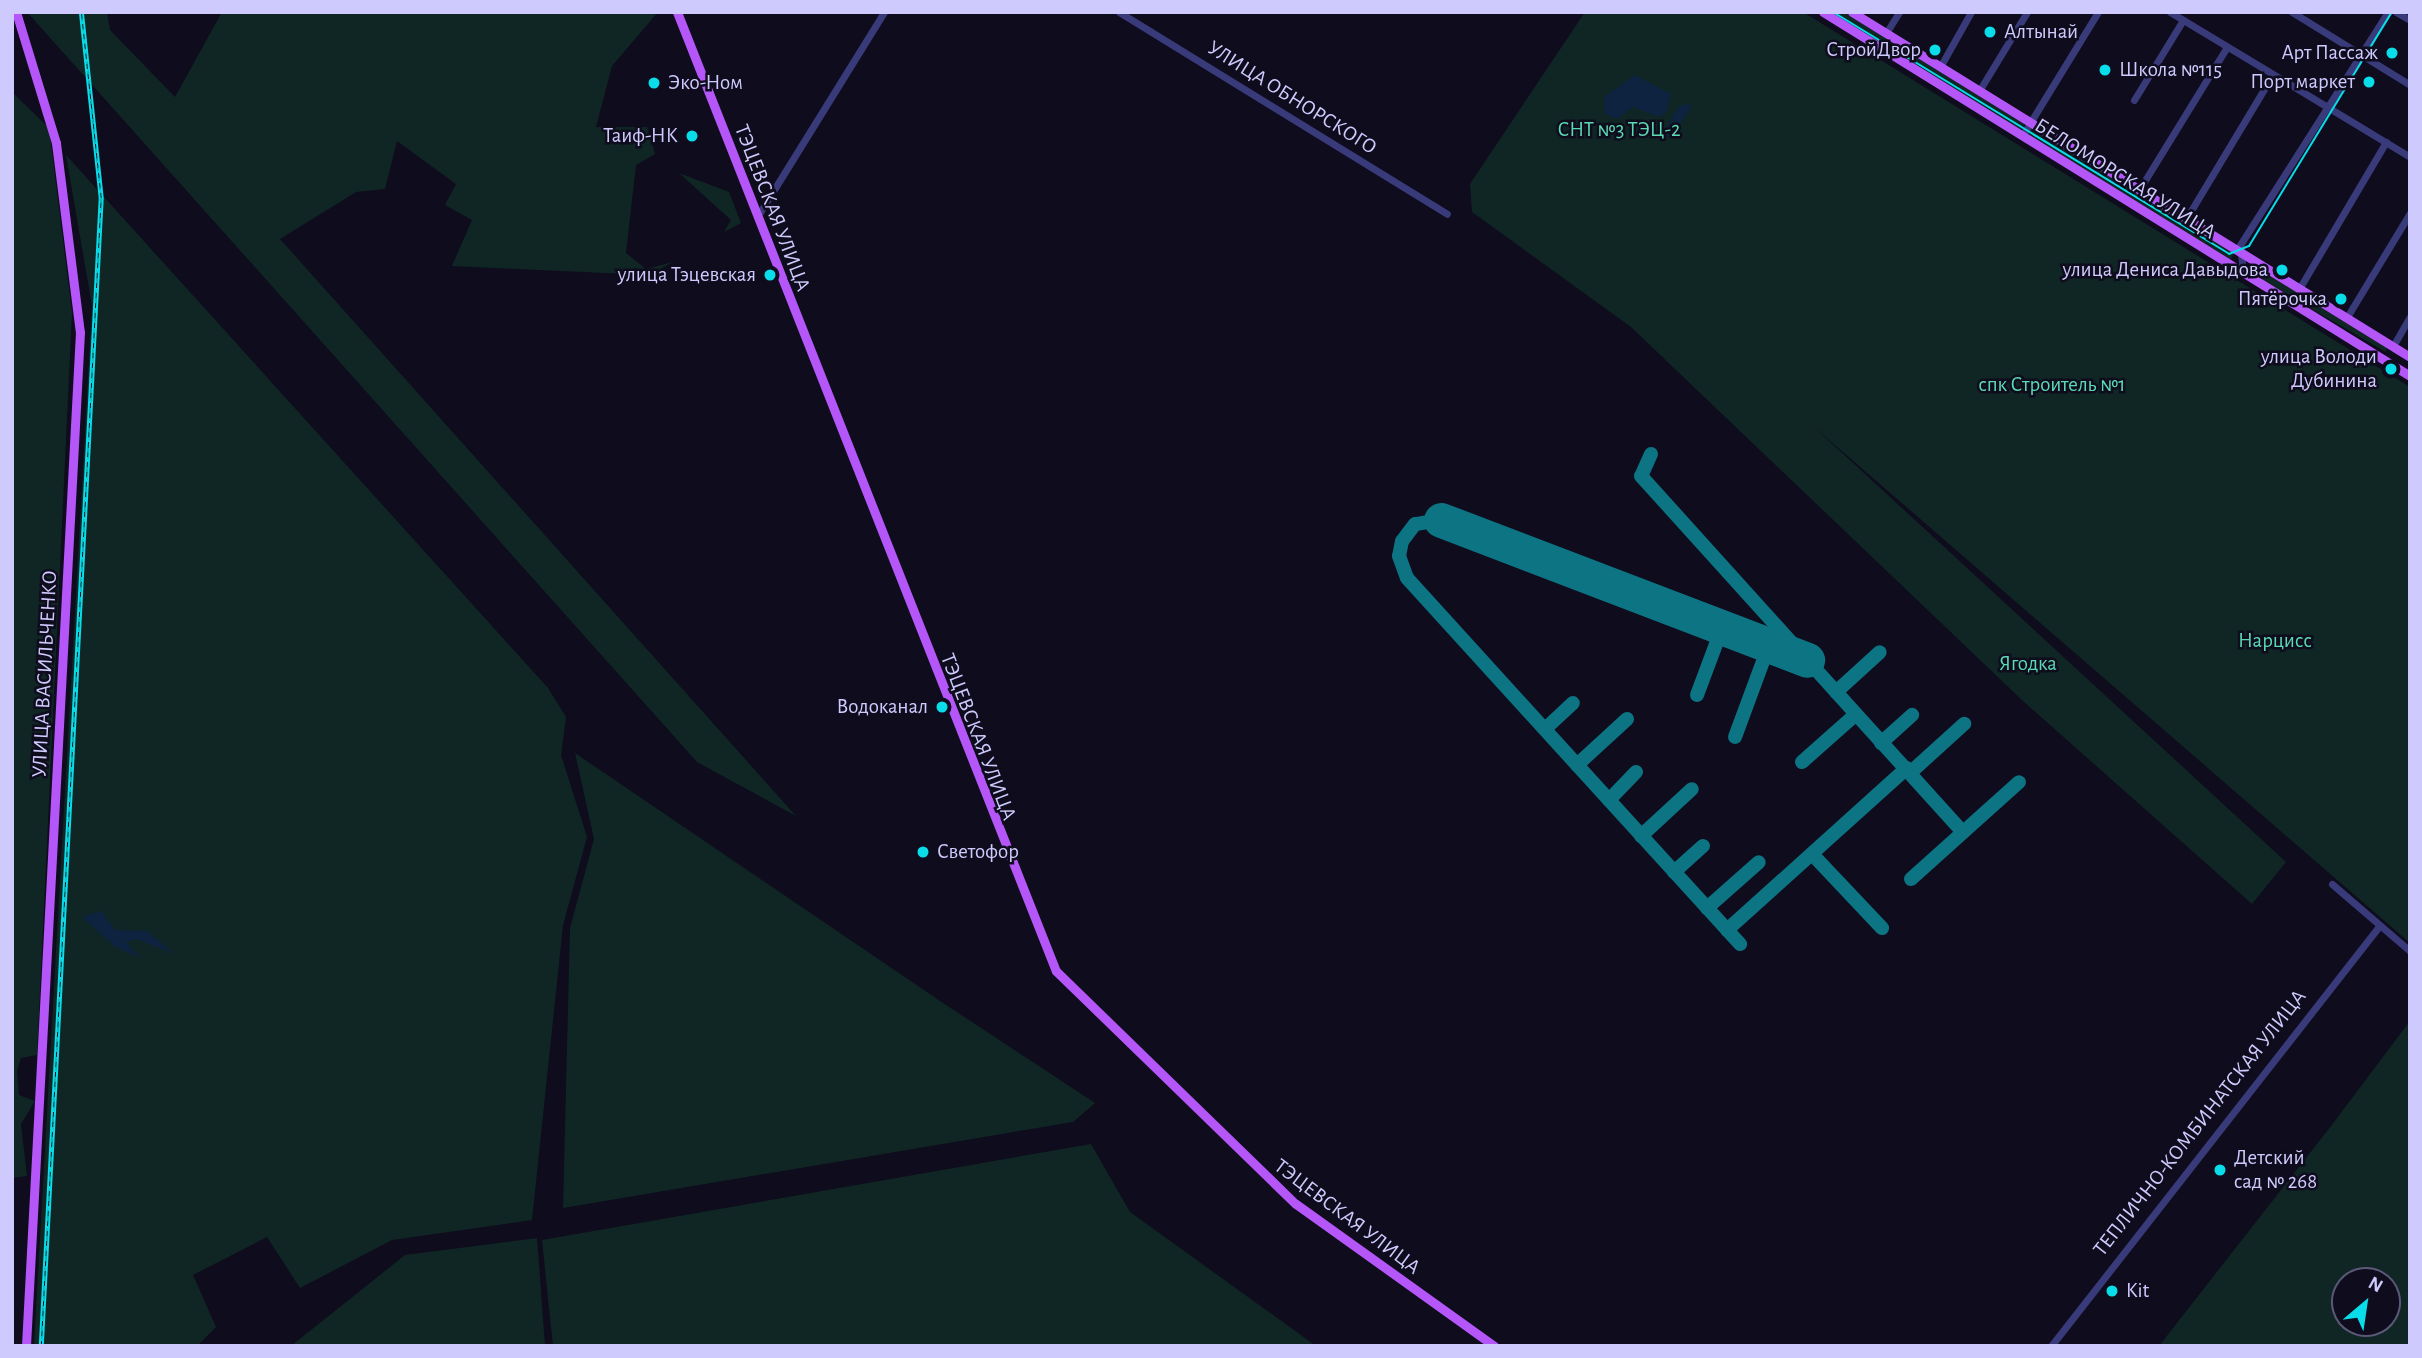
<!DOCTYPE html>
<html>
<head>
<meta charset="utf-8">
<style>
	body { margin:0 }
	#map { position:relative; width:2422px; height:1358px; overflow:hidden; background:#0e0c1d; font-family:"Alegreya Sans",sans-serif }
	div>[style] { position:absolute }
	[style*='--x'] { left:calc(var(--x)*1px); top:calc(var(--y)*1px); width:calc(var(--w)*1px); rotate:calc(var(--a)*1deg) }
	.green>* { inset:0; background:#102624; transform-origin:0 0 }
	.water>* { inset:0; background:#0d2340 }
	.taxiway>* { height:14px; margin:-7px; padding:0 7px; transform-origin:7px; border-radius:7px; background:#0c7483 }
	.runway>* { height:35px; margin:-17.5px; padding:0 17.5px; transform-origin:17.5px; border-radius:17.5px; background:#0c7483 }
	.minor>* { height:7px; margin:-3.5px; padding:0 3.5px; transform-origin:3.5px; border-radius:3.5px; background:#393a7a }
	.major>* { height:9px; margin:-4.5px; padding:0 4.5px; transform-origin:4.5px; border-radius:4.5px; background:#b456f8 }
	.tram>* { height:2px; margin:-1px; padding:0 1px; transform-origin:1px; border-radius:1px; background:#09dde9 }
	.rail>* { height:4.5px; margin-top:-2.25px; transform-origin:0; background:repeating-linear-gradient(90deg,#0e0c1d 0 5px,#09dde9 0 10px); box-sizing:border-box; border-block:2px solid #09dde9 }
	.dots>* { width:19px; height:19px; translate:-50% -50%; box-sizing:border-box; border:4px solid #0e0c1d; border-radius:50% }
	span { translate:-50% -50%; white-space:nowrap; text-align:center; line-height:1.15; -webkit-text-stroke:5px #0e0c1d; paint-order:stroke }
	.poi-label { font-size:21px; color:#cecafd }
	.left { translate:0 -50%; text-align:left }
	.right { translate:-100% -50%; text-align:right }
	.street-label { font-size:21px; color:#cecafd }
	.park-label { font-size:21px; color:#5ad9b3 }
	.frame { position:absolute; inset:0; border:14px solid #cecafd; pointer-events:none }
	.north { position:absolute; left:2331px; top:1267px; width:70px; height:70px; box-sizing:border-box; background:#0e0c1d; border:2px solid #5b5877; border-radius:50%; rotate:29deg; font-size:19px; font-weight:700; line-height:28px; text-align:center; color:#cecafd }
	.north::after { content:''; display:block; margin:auto; width:24px; height:32px; background:#09dde9; clip-path:polygon(50% 0,100% 100%,50% 72%,0 100%) }
</style>
</head>
<body>
<div id="map">
	<div class="green">
		<i style="clip-path:polygon(27px 12px,107px 12px,110px 30px,175px 97px,222px 12px,658px 12px,612px 66px,596px 127px,647px 127px,655px 154px,636px 165px,626px 253px,646px 269px,673px 262px,649px 275px,452px 266px,472px 220px,445px 205px,456px 184px,397px 141px,385px 189px,356px 192px,280px 239px,796px 816px,697px 762px)"></i>
		<i style="clip-path:polygon(1585px 12px,1803px 12px,2410px 387px,2410px 943px,1814px 427px,2286px 862px,2252px 904px,2023px 701px,1631px 327px,1472px 212px,1470px 184px)"></i>
		<i style="clip-path:polygon(1828px 12px,1848px 12px,2026px 122px,2020px 132px)"></i>
		<i style="clip-path:polygon(12px 92px,49px 128px,72px 312px,37px 1055px,21px 1058px,17px 1071px,19px 1095px,35px 1101px,21px 1124px,27px 1176px,12px 1178px)"></i>
		<i style="left:2031px;top:126px;width:240px;height:9px;rotate:32deg"></i>
		<i style="clip-path:polygon(66px 155px,548px 688px,566px 717px,561px 755px,587px 837px,563px 925px,532px 1220px,392px 1240px,300px 1288px,267px 1237px,193px 1275px,216px 1327px,197px 1346px,34px 1346px,92px 306px)"></i>
		<i style="clip-path:polygon(679px 173px,729px 192px,741px 223px,724px 232px,731px 220px)"></i>
		<i style="clip-path:polygon(2261px 270px,2387px 348px,2386px 352px,2256px 277px)"></i>
		<i style="clip-path:polygon(575px 753px,940px 1001px,1095px 1103px,1073px 1122px,563px 1208px,570px 928px,594px 839px)"></i>
		<i style="clip-path:polygon(evenodd,2410px 1021px,2410px 1346px,2159px 1346px,2331px 1126px,2410px 1021px,2345px 1281px,2387px 1281px,2387px 1323px,2345px 1323px,2345px 1281px)"></i>
		<i style="clip-path:polygon(1091px 1144px,1130px 1212px,1316px 1346px,553px 1346px,542px 1240px)"></i>
		<i style="clip-path:polygon(537px 1238px,545px 1346px,291px 1346px,405px 1255px)"></i>
	</div>
	<div class="water">
		<i style="clip-path:polygon(1635px 75px,1671px 94px,1666px 112px,1659px 117px,1633px 107px,1617px 119px,1604px 113px,1604px 97px)"></i>
		<i style="clip-path:polygon(1689px 104px,1691px 107px,1670px 139px,1664px 132px,1679px 106px)"></i>
		<i style="clip-path:polygon(101px 911px,115px 930px,147px 931px,175px 954px,136px 939px,126px 942px,140px 958px,114px 946px,82px 917px)"></i>
	</div>
	<div class="taxiway">
		<i style="--x:1651;--y:454;--w:24;--a:114"></i>
		<i style="--x:1641;--y:476;--w:480;--a:47.9"></i>
		<i style="--x:1441;--y:520;--w:26;--a:171"></i>
		<i style="--x:1415;--y:524;--w:21;--a:127"></i>
		<i style="--x:1402;--y:541;--w:15;--a:101"></i>
		<i style="--x:1399;--y:556;--w:23;--a:70"></i>
		<i style="--x:1407;--y:578;--w:495;--a:47.7"></i>
		<i style="--x:1836;--y:692;--w:59;--a:-42.3"></i>
		<i style="--x:1697;--y:695;--w:72;--a:-69.5"></i>
		<i style="--x:1545;--y:729;--w:38;--a:-43"></i>
		<i style="--x:1735;--y:737;--w:98;--a:-69.7"></i>
		<i style="--x:1881;--y:743;--w:42;--a:-42.1"></i>
		<i style="--x:1802;--y:762;--w:72;--a:-41.6"></i>
		<i style="--x:1577;--y:765;--w:68;--a:-42.6"></i>
		<i style="--x:1911;--y:772;--w:72;--a:-42.2"></i>
		<i style="--x:1609;--y:800;--w:39;--a:-46"></i>
		<i style="--x:1641;--y:836;--w:69;--a:-42.7"></i>
		<i style="--x:1812;--y:854;--w:102;--a:46.6"></i>
		<i style="--x:1674;--y:872;--w:39;--a:-42"></i>
		<i style="--x:1911;--y:879;--w:145;--a:-41.9"></i>
		<i style="--x:1707;--y:908;--w:69;--a:-41.5"></i>
		<i style="--x:1727;--y:930;--w:242;--a:-42"></i>
	</div>
	<div class="runway">
		<i style="--x:1441;--y:520;--w:392;--a:20.9"></i>
	</div>
	<div class="minor">
		<i style="--x:1119;--y:12;--w:385;--a:31.6"></i>
		<i style="--x:2170;--y:12;--w:280;--a:31.1"></i>
		<i style="--x:2292;--y:12;--w:139;--a:31.7"></i>
		<i style="--x:2396;--y:12;--w:16;--a:30"></i>
		<i style="--x:1886;--y:33;--w:25;--a:-58"></i>
		<i style="--x:1940;--y:67;--w:63;--a:-60.6"></i>
		<i style="--x:1979;--y:91;--w:92;--a:-58.7"></i>
		<i style="--x:2134;--y:100;--w:94;--a:-58.5"></i>
		<i style="--x:2022;--y:136;--w:145;--a:-58.5"></i>
		<i style="--x:2139;--y:190;--w:168;--a:-58.4"></i>
		<i style="--x:757;--y:217;--w:241;--a:-58.2"></i>
		<i style="--x:2186;--y:219;--w:167;--a:-59"></i>
		<i style="--x:2243;--y:272;--w:27;--a:-96"></i>
		<i style="--x:2240;--y:245;--w:276;--a:-57.6"></i>
		<i style="--x:2299;--y:289;--w:171;--a:-59.4"></i>
		<i style="--x:2347;--y:317;--w:122;--a:-58.8"></i>
		<i style="--x:2393;--y:346;--w:34;--a:-60"></i>
		<i style="--x:2332;--y:884;--w:103;--a:40.7"></i>
		<i style="--x:2051;--y:1346;--w:534;--a:-51.99"></i>
	</div>
	<div class="major">
		<i style="--x:16;--y:12;--w:137;--a:73"></i>
		<i style="--x:56;--y:143;--w:191;--a:82.8"></i>
		<i style="--x:80;--y:332;--w:1015;--a:93.05"></i>
		<i style="--x:677;--y:12;--w:1031;--a:68.44"></i>
		<i style="--x:1056;--y:971;--w:334;--a:44.2"></i>
		<i style="--x:1296;--y:1204;--w:244;--a:35.6"></i>
		<i style="--x:1823;--y:12;--w:691;--a:31.8"></i>
		<i style="--x:1852;--y:12;--w:656;--a:31.73"></i>
	</div>
	<div class="tram">
		<i style="--x:1833;--y:12;--w:464;--a:31.4"></i>
		<i style="--x:2229;--y:254;--w:22;--a:-22"></i>
		<i style="--x:2249;--y:246;--w:274;--a:-58.6"></i>
	</div>
	<div class="rail">
		<i style="--x:41;--y:1346;--w:1150;--a:-87.01"></i>
		<i style="--x:101;--y:198;--w:187;--a:-96.1"></i>
	</div>
	<div class="dots">
		<i style="left:1990px;top:32px;background:#09dde9"></i>
		<i style="left:1935px;top:50px;background:#09dde9"></i>
		<i style="left:2392px;top:53px;background:#09dde9"></i>
		<i style="left:2105px;top:70px;background:#09dde9"></i>
		<i style="left:2369px;top:82px;background:#09dde9"></i>
		<i style="left:654px;top:83px;background:#09dde9"></i>
		<i style="left:692px;top:136px;background:#09dde9"></i>
		<i style="left:2282px;top:270px;background:#09dde9"></i>
		<i style="left:770px;top:275px;background:#09dde9"></i>
		<i style="left:2341px;top:299px;background:#09dde9"></i>
		<i style="left:2391px;top:369px;background:#09dde9"></i>
		<i style="left:942px;top:707px;background:#09dde9"></i>
		<i style="left:923px;top:852px;background:#09dde9"></i>
		<i style="left:2220px;top:1170px;background:#09dde9"></i>
		<i style="left:2112px;top:1291px;background:#09dde9"></i>
	</div>
	<div class="poi-label">
		<span class="left" style="left:2004px;top:32px">Алтынай</span>
		<span class="right" style="left:1921px;top:50px">СтройДвор</span>
		<span class="right" style="left:2378px;top:53px">Арт Пассаж</span>
		<span class="left" style="left:2119px;top:70px">Школа №115</span>
		<span class="right" style="left:2355px;top:82px">Порт маркет</span>
		<span class="left" style="left:668px;top:83px">Эко-Ном</span>
		<span class="right" style="left:678px;top:136px">Таиф-НК</span>
		<span class="right" style="left:2268px;top:270px">улица Дениса Давыдова</span>
		<span class="right" style="left:756px;top:275px">улица Тэцевская</span>
		<span class="right" style="left:2327px;top:299px">Пятёрочка</span>
		<span class="right" style="left:2377px;top:369px">улица Володи<br>Дубинина</span>
		<span class="right" style="left:928px;top:707px">Водоканал</span>
		<span class="left" style="left:937px;top:852px">Светофор</span>
		<span class="left" style="left:2234px;top:1170px">Детский<br>сад № 268</span>
		<span class="left" style="left:2126px;top:1291px">Kit</span>
	</div>
	<div class="street-label">
		<span style="left:1292px;top:98px;rotate:32deg">УЛИЦА ОБНОРСКОГО</span>
		<span style="left:2125px;top:179px;rotate:32deg">БЕЛОМОРСКАЯ УЛИЦА</span>
		<span style="left:772px;top:208px;rotate:69deg">ТЭЦЕВСКАЯ УЛИЦА</span>
		<span style="left:45px;top:674px;rotate:-87deg">УЛИЦА ВАСИЛЬЧЕНКО</span>
		<span style="left:978px;top:737px;rotate:69deg">ТЭЦЕВСКАЯ УЛИЦА</span>
		<span style="left:2200px;top:1123px;rotate:-52deg">ТЕПЛИЧНО-КОМБИНАТСКАЯ УЛИЦА</span>
		<span style="left:1347px;top:1217px;rotate:37deg">ТЭЦЕВСКАЯ УЛИЦА</span>
	</div>
	<div class="park-label">
		<span style="left:1619px;top:130px">СНТ №3 ТЭЦ-2</span>
		<span style="left:2052px;top:385px">спк Строитель №1</span>
		<span style="left:2275px;top:641px">Нарцисс</span>
		<span style="left:2028px;top:664px">Ягодка</span>
	</div>
	<div class="frame"></div>
	<div class="north">N</div>
</div>
</body>
</html>
